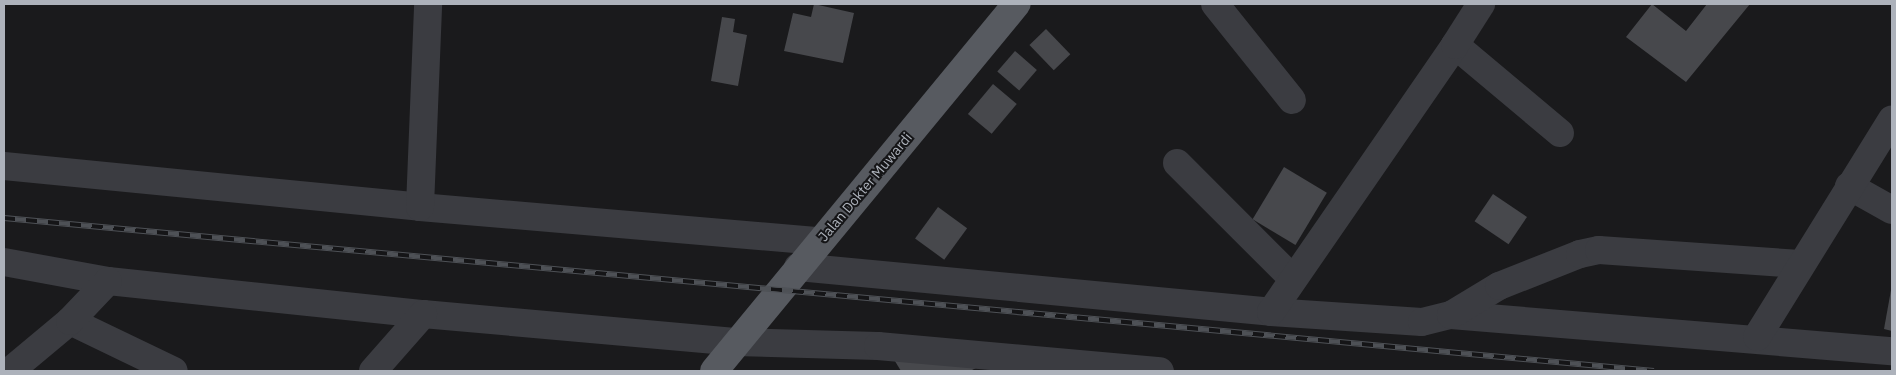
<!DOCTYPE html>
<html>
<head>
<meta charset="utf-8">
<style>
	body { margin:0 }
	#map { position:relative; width:1896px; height:375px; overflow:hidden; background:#1a1a1c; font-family:"IBM Plex Sans",sans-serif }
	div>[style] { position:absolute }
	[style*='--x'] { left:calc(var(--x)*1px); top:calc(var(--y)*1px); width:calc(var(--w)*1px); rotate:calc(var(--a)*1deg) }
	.building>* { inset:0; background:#47484c; transform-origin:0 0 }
	.minor>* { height:28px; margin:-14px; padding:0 14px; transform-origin:14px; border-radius:14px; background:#3b3c41 }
	.major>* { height:28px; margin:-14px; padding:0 14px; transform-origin:14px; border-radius:14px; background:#575a60 }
	.rail>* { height:5.5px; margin-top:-2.75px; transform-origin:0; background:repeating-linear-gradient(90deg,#151517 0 11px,#4e5156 0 22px); box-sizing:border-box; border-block:1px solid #4e5156 }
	span { translate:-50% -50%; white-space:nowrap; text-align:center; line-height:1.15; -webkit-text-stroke:4px #151517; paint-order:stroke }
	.street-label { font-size:14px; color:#adb2bb }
	.frame { position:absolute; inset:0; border:5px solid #adb2bb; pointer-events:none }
</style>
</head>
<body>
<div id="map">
	<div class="building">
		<i style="clip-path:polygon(814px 4px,854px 13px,843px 63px,784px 51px,793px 13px,811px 17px)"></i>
		<i style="clip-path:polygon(1652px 4px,1686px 31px,1707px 4px,1750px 4px,1686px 82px,1626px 37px)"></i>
		<i style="clip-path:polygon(722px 17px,735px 19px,733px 32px,747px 35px,738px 86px,711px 81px)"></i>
		<i style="left:1046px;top:29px;width:35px;height:23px;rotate:46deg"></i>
		<i style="left:1015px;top:51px;width:29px;height:27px;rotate:41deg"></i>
		<i style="left:993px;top:84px;width:31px;height:39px;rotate:40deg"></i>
		<i style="left:1284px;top:167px;width:50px;height:61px;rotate:31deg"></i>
		<i style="left:1493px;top:194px;width:41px;height:33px;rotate:34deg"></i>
		<i style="left:938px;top:207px;width:36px;height:39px;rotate:36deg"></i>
		<i style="clip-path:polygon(1891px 290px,1892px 290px,1892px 331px,1884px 329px)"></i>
		<i style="clip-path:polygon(890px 353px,980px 366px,970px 371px,901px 371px)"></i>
	</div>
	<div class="minor">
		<i style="--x:1215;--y:4;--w:123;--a:51.3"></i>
		<i style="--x:1455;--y:45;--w:137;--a:40"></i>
		<i style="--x:1177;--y:163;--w:164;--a:45"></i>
		<i style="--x:4;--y:166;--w:418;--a:5.6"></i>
		<i style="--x:420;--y:207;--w:400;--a:4.9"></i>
		<i style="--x:1849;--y:186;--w:49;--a:29.2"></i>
		<i style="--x:420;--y:207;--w:203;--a:-87.7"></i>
		<i style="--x:4;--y:262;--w:106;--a:10.4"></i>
		<i style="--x:108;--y:281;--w:317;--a:6"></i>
		<i style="--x:423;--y:314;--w:313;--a:5.1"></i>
		<i style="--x:735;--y:342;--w:143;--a:1.6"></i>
		<i style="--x:878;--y:346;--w:283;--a:5.1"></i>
		<i style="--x:798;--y:267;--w:475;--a:5.4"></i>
		<i style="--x:1271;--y:312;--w:151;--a:3.8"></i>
		<i style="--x:1422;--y:322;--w:30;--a:-14"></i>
		<i style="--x:1451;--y:315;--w:442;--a:4.7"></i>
		<i style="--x:1271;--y:312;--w:324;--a:-55.4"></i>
		<i style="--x:1455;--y:45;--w:49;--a:-57.6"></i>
		<i style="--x:1451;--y:315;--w:56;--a:-31.1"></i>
		<i style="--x:1499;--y:286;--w:87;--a:-21.6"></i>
		<i style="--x:1580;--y:254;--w:19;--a:-12"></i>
		<i style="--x:1599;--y:250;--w:201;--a:4"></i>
		<i style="--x:70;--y:321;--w:115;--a:25.7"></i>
		<i style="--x:1757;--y:337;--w:256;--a:-58.2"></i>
		<i style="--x:10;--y:371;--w:78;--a:-39.8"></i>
		<i style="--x:70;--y:321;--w:55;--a:-46.5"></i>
		<i style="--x:373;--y:371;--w:76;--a:-48.7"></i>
	</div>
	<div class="major">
		<i style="--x:714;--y:371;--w:476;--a:-50.5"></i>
	</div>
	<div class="rail">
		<i style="--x:4;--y:218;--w:1657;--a:5.3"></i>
	</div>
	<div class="street-label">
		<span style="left:865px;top:187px;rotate:-50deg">Jalan Dokter Muwardi</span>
	</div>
	<div class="frame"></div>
</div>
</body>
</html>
